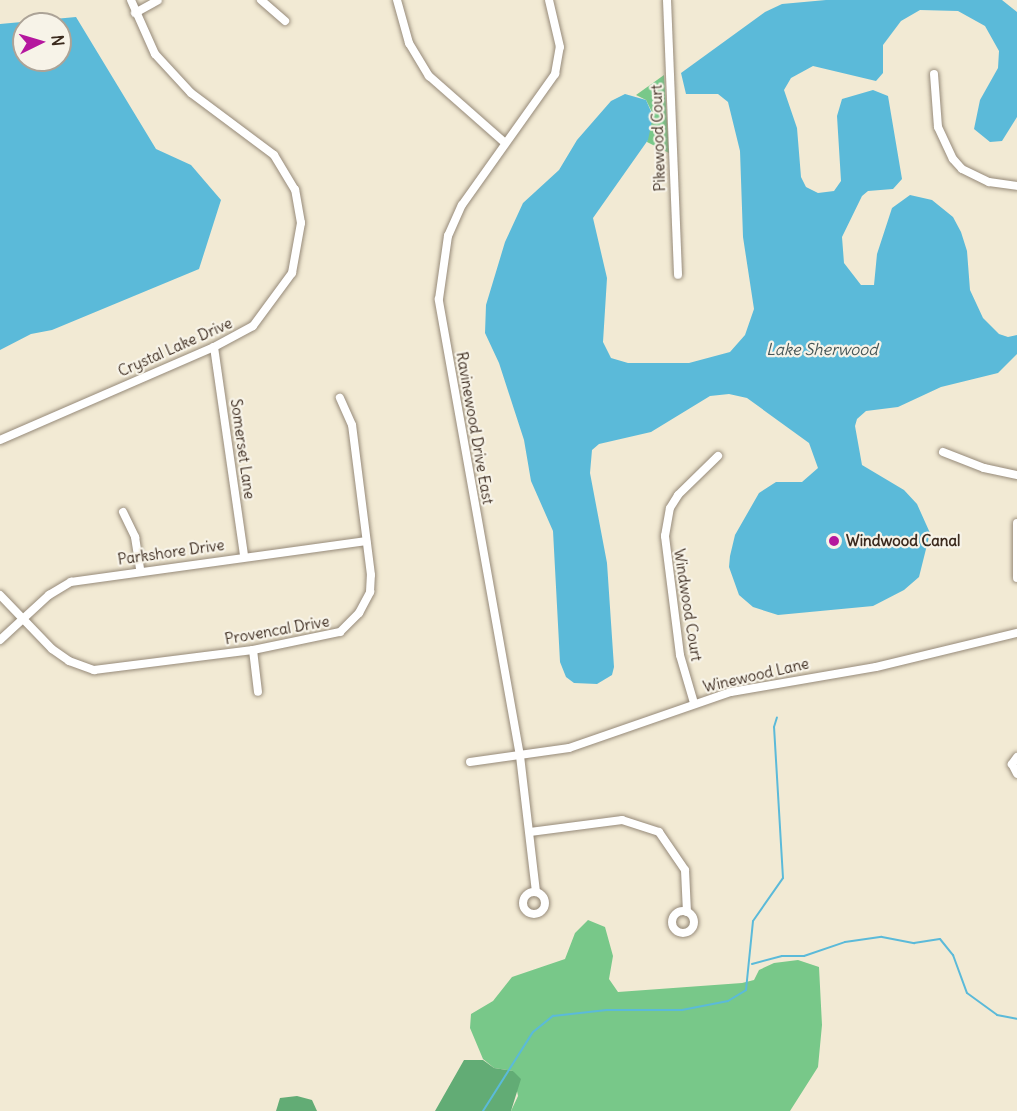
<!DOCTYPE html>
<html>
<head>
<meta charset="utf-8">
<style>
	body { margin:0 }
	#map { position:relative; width:1017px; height:1111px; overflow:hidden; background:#f2ead4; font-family:Delius,sans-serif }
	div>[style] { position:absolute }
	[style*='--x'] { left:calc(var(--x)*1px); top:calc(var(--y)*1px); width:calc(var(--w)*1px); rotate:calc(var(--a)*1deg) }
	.green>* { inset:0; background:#78c889 }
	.forest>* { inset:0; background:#62ac75 }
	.water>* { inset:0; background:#5bbad9 }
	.stream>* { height:2px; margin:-1px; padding:0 1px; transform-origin:1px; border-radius:1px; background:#5bbad9 }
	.roads { filter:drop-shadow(0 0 2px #968a79) drop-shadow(0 0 2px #968a79) }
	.minor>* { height:8px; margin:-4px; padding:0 4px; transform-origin:4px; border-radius:4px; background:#fff }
	.minor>.ring { margin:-4px; padding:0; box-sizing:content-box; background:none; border:8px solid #fff; border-radius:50% }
	.dots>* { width:16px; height:16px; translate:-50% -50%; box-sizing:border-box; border:3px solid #f7f3e8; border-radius:50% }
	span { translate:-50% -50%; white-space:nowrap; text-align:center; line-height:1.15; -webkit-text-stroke:4.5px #f7f3e8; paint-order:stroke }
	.street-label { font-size:15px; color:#3b2a1e }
	.poi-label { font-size:15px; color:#3b2a1e; font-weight:700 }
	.left { translate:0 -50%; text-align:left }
	.water-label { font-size:16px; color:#455556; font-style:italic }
	.north { position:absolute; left:12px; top:12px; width:60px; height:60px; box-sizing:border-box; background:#f7f3e8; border:2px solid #aca397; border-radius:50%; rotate:85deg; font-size:16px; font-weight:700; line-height:24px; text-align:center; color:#3b2a1e }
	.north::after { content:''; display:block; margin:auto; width:21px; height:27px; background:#b5179e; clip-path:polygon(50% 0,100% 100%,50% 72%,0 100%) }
</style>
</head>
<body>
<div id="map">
	<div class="green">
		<i style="clip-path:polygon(664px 75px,669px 153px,647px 142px,652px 112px,646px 100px,636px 95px)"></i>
		<i style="clip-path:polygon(588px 920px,605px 927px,613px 956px,609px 979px,618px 992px,742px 983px,754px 980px,759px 970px,774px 963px,798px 960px,819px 967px,822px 1025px,818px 1067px,790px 1111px,511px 1111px,518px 1096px,513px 1071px,494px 1068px,483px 1059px,470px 1028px,471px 1014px,493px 1001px,512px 977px,565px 959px,575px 933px)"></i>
	</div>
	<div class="forest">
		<i style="clip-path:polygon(464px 1060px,483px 1060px,494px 1068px,513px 1071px,521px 1079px,511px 1111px,435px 1111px)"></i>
		<i style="clip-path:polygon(297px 1096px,312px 1100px,317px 1111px,276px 1111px,280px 1098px)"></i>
	</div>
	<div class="water">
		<i style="clip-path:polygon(826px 0,1002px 0,1017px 12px,1017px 117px,1002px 141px,990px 142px,974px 129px,980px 100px,998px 68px,999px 51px,985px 26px,958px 11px,920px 10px,901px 21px,883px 45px,883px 73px,876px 81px,813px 66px,791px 78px,784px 90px,797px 128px,801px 177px,806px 187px,818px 193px,834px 191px,841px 181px,837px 116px,842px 99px,873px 90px,888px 96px,902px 179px,893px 189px,868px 191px,862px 196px,842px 237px,844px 263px,861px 285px,874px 285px,877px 254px,892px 208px,910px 195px,932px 200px,953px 217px,961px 232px,967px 251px,970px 290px,983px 318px,999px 334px,1008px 337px,1017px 335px,1017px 354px,998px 373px,941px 387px,898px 407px,866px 411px,857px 419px,855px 426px,862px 465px,904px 490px,917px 504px,930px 533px,919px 577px,904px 590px,873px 606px,778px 615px,753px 607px,739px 595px,729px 567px,730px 556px,735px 535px,759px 493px,776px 482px,802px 482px,818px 468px,809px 443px,747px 398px,729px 394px,710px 396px,651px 432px,599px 444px,592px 450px,590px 473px,607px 563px,614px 667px,612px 675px,597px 684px,574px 683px,566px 677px,560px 662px,553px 531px,531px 481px,524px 440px,499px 363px,485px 333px,486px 305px,505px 242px,523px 203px,559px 170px,577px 140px,611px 101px,625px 94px,646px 100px,653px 116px,648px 140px,593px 218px,607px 278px,603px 342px,611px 358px,628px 363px,689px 363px,730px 352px,745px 335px,754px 309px,743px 237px,740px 151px,728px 102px,718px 94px,686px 94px,681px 73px,765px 12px,782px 4px)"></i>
		<i style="clip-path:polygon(evenodd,76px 17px,156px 149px,191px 165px,221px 200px,199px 269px,52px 330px,31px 334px,0 350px,0 24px,76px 17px,24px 24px,60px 24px,60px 60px,24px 60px,24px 24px)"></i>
	</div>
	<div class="stream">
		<i style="--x:752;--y:964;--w:31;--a:-15"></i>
		<i style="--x:782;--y:956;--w:22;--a:0"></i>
		<i style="--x:804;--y:956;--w:43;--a:-18.9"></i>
		<i style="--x:845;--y:942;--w:37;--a:-8"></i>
		<i style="--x:882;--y:937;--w:33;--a:11"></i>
		<i style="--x:914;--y:943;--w:26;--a:-9"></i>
		<i style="--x:940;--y:939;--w:21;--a:51"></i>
		<i style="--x:953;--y:955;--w:40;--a:69.8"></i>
		<i style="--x:967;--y:993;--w:37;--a:36"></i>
		<i style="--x:997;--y:1015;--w:20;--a:11"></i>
		<i style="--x:483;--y:1111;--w:93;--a:-57.7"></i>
		<i style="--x:533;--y:1032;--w:26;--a:-39"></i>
		<i style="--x:553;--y:1016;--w:54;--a:-6.3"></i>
		<i style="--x:607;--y:1010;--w:75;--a:0"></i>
		<i style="--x:682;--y:1010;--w:47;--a:-11.1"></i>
		<i style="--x:728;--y:1001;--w:21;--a:-31"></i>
		<i style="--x:746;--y:990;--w:69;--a:-84.2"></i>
		<i style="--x:753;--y:921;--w:52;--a:-55.1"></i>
		<i style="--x:783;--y:878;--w:151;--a:-93.4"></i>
		<i style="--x:774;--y:727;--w:10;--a:-73"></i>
	</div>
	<div class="roads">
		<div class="minor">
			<i style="--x:261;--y:0;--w:32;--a:41"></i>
			<i style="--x:397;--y:0;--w:45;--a:74.4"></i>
			<i style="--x:409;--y:43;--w:39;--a:59"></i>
			<i style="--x:429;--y:76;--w:100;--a:41.3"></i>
			<i style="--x:667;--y:0;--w:275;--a:87.7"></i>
			<i style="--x:135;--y:13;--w:26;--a:-29"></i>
			<i style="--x:934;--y:74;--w:53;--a:85.7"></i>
			<i style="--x:938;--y:127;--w:35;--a:65"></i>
			<i style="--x:953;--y:159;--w:13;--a:48"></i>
			<i style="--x:962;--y:169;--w:30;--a:26"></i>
			<i style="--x:989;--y:182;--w:28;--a:8"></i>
			<i style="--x:214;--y:347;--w:211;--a:81.8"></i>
			<i style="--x:0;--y:440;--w:233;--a:-23.5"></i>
			<i style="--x:214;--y:347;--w:44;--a:-28.3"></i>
			<i style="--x:253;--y:326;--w:66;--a:-53.7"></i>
			<i style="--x:292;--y:273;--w:51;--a:-79.8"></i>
			<i style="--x:301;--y:223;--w:34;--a:-100"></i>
			<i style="--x:295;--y:190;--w:41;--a:-121"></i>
			<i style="--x:274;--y:155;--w:104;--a:-143.2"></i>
			<i style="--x:191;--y:93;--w:53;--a:-132.7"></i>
			<i style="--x:155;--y:54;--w:59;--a:-114"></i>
			<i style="--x:943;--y:452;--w:44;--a:21.3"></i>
			<i style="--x:984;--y:468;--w:34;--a:12"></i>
			<i style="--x:123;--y:512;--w:28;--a:64"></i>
			<i style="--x:135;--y:537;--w:33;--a:81"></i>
			<i style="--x:1017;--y:523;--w:55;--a:90"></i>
			<i style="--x:0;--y:595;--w:75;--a:46.1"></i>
			<i style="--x:52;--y:649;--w:21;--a:35"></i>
			<i style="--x:69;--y:661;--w:27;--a:20"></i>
			<i style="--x:94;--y:670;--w:160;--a:-7.2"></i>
			<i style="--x:253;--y:650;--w:89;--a:-11.7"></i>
			<i style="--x:340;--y:632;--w:27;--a:-45"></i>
			<i style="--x:359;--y:613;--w:24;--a:-62"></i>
			<i style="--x:370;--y:592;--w:17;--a:-87"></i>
			<i style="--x:371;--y:575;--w:151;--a:-97.2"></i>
			<i style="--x:352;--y:425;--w:30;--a:-114"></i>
			<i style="--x:0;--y:640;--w:67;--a:-42.6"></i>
			<i style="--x:49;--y:595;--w:26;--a:-31"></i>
			<i style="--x:71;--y:582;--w:298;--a:-7.9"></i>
			<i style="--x:253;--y:650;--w:42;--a:83.2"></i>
			<i style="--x:694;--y:703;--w:50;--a:-106.3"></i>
			<i style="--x:680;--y:655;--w:120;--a:-97.2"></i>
			<i style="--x:665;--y:536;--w:28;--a:-80"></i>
			<i style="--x:670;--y:508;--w:15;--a:-58"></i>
			<i style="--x:678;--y:495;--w:56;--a:-44.3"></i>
			<i style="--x:1017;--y:757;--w:9;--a:126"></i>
			<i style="--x:1012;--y:764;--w:11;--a:63"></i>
			<i style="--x:470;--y:762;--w:100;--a:-8"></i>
			<i style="--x:569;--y:748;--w:171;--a:-19.1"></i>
			<i style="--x:731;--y:692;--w:147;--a:-9.8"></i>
			<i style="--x:876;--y:667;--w:145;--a:-13.6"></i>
			<i style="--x:530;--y:832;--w:93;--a:-7.4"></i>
			<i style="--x:622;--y:820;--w:39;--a:18"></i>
			<i style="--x:659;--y:832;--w:46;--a:55.6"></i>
			<i style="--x:685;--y:870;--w:42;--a:87.3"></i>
			<i style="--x:536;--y:892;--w:137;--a:-96.7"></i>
			<i style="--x:520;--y:756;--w:464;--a:-100.1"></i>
			<i style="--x:439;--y:299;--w:64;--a:-81.9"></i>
			<i style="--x:448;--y:236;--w:34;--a:-66"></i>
			<i style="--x:462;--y:205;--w:161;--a:-54.6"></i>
			<i style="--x:555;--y:74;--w:27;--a:-80"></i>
			<i style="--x:560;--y:47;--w:48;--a:-103.2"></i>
			<i class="ring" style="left:523px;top:892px;width:14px;height:14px"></i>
			<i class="ring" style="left:672px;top:911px;width:14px;height:14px"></i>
		</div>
	</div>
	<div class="dots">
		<i style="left:834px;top:541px;background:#b5179e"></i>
	</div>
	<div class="street-label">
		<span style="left:658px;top:138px;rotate:-92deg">Pikewood Court</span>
		<span style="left:175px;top:347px;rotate:-24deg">Crystal Lake Drive</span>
		<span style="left:475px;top:428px;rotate:80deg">Ravinewood Drive East</span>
		<span style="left:243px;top:449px;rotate:82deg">Somerset Lane</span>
		<span style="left:171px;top:552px;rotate:-8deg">Parkshore Drive</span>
		<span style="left:688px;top:605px;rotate:81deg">Windwood Court</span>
		<span style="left:277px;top:630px;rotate:-10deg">Provencal Drive</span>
		<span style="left:756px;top:675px;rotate:-13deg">Winewood Lane</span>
	</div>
	<div class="poi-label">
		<span class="left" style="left:846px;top:541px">Windwood Canal</span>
	</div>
	<div class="water-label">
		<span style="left:822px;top:349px">Lake Sherwood</span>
	</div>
	<div class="north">N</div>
</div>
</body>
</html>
